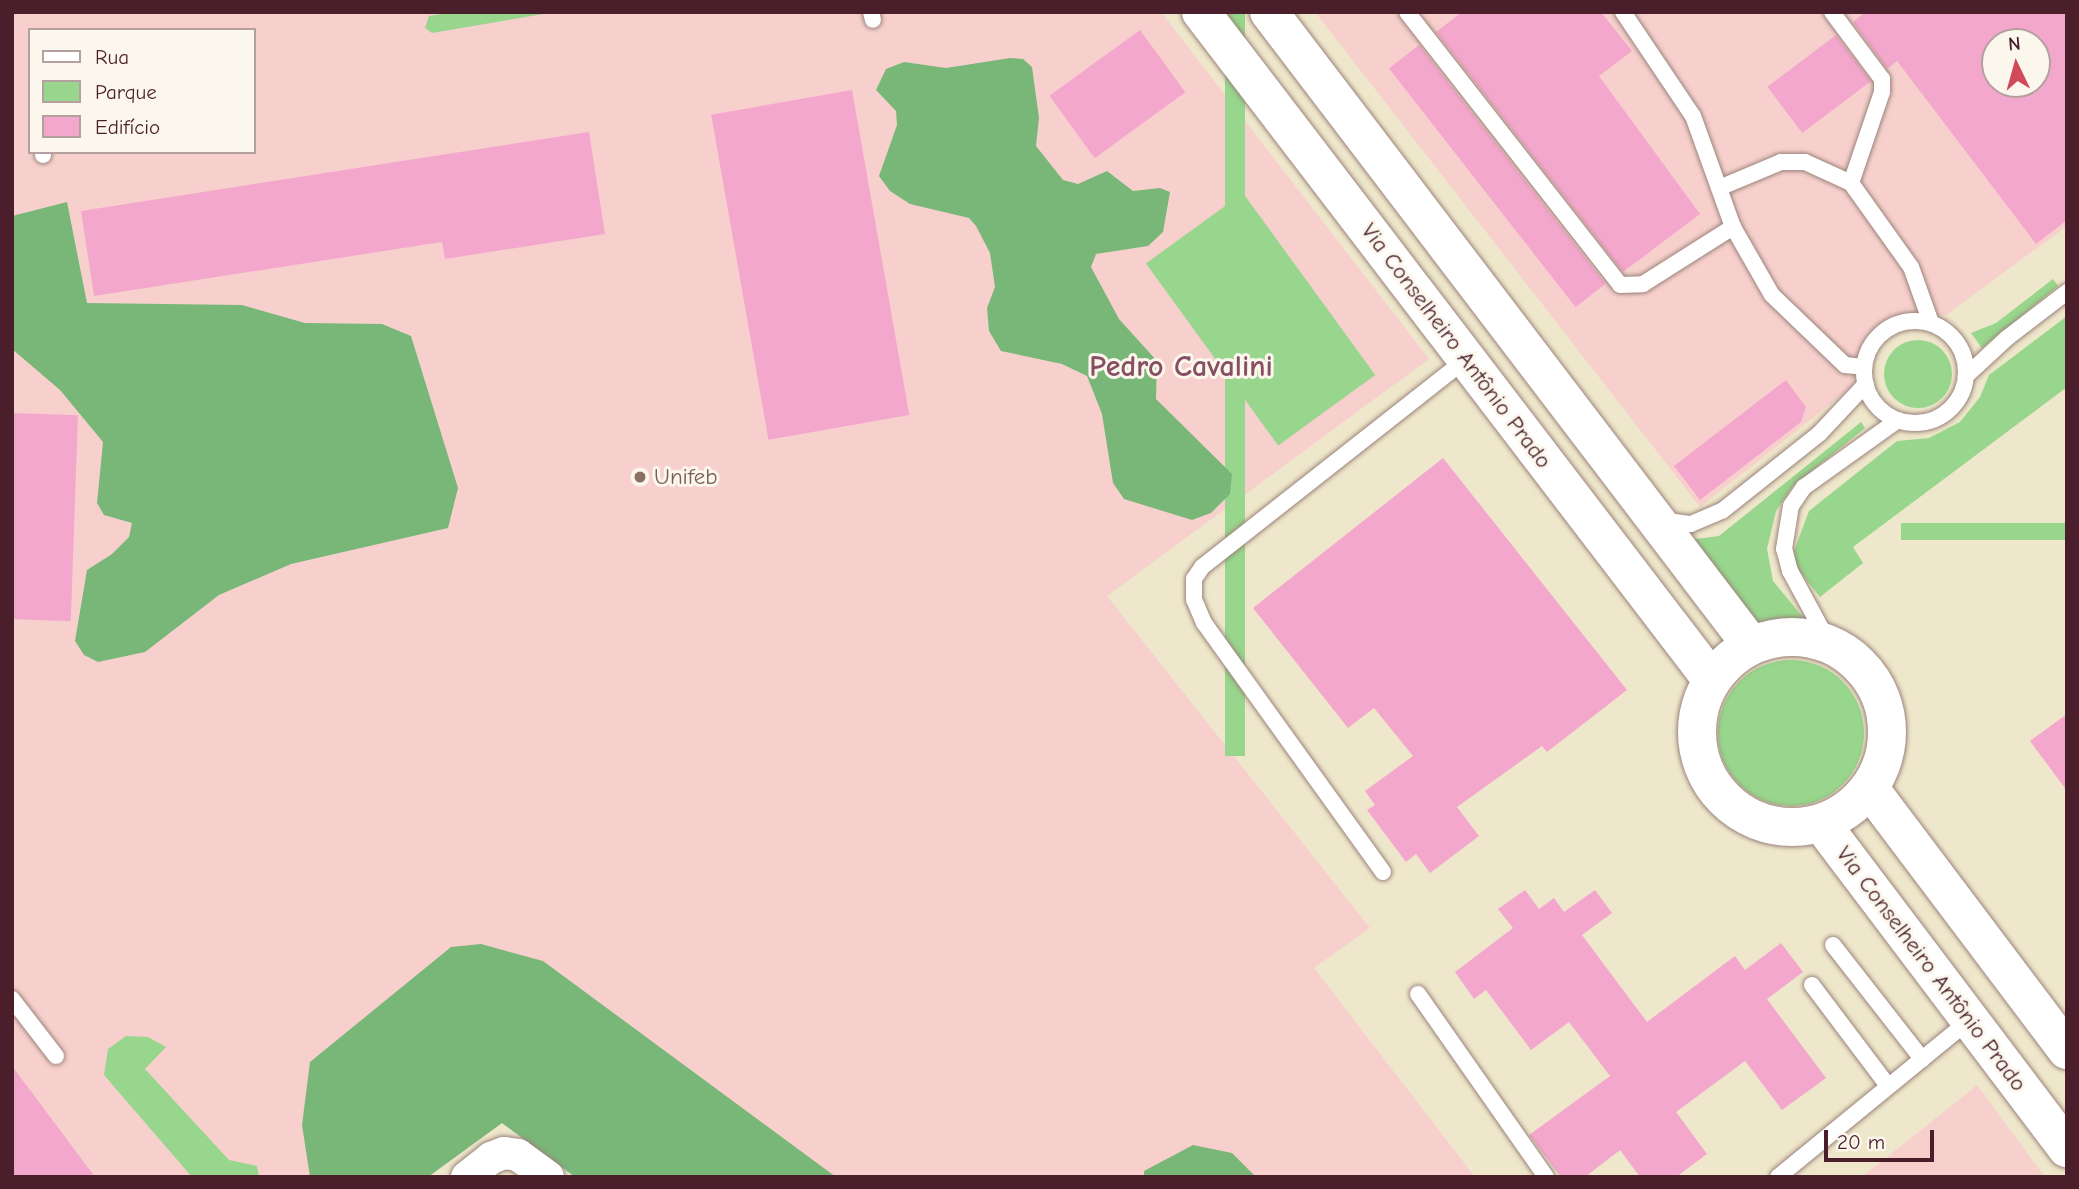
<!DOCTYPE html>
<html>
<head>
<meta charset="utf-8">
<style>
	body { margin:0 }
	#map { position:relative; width:2079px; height:1189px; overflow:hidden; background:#eee7cb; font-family:"Comic Neue",sans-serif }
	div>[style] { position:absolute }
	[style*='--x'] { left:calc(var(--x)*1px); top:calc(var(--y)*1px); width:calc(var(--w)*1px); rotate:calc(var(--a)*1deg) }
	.built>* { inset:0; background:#f7d0cd }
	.green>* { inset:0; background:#97d68c; transform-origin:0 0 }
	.round { border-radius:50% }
	.forest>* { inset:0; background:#79b778 }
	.building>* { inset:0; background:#f4a7cc; transform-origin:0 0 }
	.roads { filter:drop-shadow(0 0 2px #9c837b) drop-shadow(0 0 2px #9c837b) }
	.service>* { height:16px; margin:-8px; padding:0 8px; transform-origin:8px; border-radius:8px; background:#fff }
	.service>.ring { margin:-8px; padding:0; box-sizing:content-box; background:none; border:16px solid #fff; border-radius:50% }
	.minor>* { height:32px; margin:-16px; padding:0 16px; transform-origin:16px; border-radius:16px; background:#fff }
	.secondary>* { height:38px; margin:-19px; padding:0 19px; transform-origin:19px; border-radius:19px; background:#fff }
	.secondary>.ring { margin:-19px; padding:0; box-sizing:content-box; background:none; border:38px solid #fff; border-radius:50% }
	.dots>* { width:19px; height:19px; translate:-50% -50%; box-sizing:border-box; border:4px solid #fbf7ec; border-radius:50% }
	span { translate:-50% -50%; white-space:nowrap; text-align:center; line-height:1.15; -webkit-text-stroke:6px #fbf7ec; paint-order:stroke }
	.street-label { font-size:23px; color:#4a1f2b }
	.education-label { font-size:23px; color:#785e54 }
	.left { translate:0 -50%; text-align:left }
	.district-label { font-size:30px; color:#864f63; font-weight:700 }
	.frame { position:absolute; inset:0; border:14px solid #4a1f2b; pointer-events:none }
	.legend { position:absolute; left:28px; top:28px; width:228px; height:126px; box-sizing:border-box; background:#fbf7ec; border:2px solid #b4a19f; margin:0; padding:9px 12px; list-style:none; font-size:21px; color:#4a1f2b }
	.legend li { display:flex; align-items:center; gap:14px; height:35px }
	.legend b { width:35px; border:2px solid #b4a19f }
	.north { position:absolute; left:1981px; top:28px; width:70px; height:70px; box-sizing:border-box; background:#fbf7ec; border:2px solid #b4a19f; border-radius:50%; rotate:355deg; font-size:19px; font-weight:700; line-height:28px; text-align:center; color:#4a1f2b }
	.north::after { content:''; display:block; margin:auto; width:24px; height:32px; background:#d1495b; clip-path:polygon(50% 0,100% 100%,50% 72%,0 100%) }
	.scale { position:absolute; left:1824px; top:1130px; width:110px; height:32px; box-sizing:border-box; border:4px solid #4a1f2b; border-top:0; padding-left:9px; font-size:21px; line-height:24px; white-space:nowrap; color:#4a1f2b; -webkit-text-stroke:5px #fbf7ec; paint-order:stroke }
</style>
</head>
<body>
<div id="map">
	<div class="built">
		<i style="clip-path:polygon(evenodd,12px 12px,1161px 12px,1429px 359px,1107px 596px,1370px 928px,1314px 968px,1475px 1177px,575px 1177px,502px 1123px,428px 1177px,12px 1177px,12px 12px,30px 30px,254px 30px,254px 152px,30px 152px,30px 30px)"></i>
		<i style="clip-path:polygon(evenodd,1315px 12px,2067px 12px,2067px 226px,1946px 315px,1916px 315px,1890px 323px,1869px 342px,1857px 364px,1852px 387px,1700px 507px,1315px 12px,1995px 42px,2037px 42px,2037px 84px,1995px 84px,1995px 42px)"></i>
		<i style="clip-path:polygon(1977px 1085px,2045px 1177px,1862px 1177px)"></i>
	</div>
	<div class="green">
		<i style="clip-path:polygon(453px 12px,555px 12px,432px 33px,425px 28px,429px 16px)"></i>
		<i style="left:1225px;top:12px;width:20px;height:744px"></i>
		<i style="left:1243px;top:193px;width:225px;height:120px;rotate:54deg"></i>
		<i style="clip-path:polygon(2053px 279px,2058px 286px,1982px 348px,1971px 333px,1996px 323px)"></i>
		<i style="clip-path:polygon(2067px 316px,2067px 387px,1853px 547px,1863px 563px,1820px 597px,1796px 567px,1794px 551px,1809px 511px,1897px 441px,1929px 438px,1960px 422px,1980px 397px,1989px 375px)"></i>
		<i class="round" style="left:1884px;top:340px;width:68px;height:68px"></i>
		<i style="clip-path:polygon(1861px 422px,1865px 428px,1793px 486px,1776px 511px,1767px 549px,1773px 581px,1806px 621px,1798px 627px,1761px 632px,1689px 540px,1719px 536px)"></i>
		<i style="left:2067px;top:523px;width:17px;height:166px;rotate:90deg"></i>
		<i class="round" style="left:1718px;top:660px;width:146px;height:146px"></i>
		<i style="clip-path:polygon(126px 1036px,148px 1037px,166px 1047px,145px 1069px,229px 1160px,257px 1166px,259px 1177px,192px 1177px,104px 1075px,108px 1049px)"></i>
	</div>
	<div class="forest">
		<i style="clip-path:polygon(1010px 58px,1023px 59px,1032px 67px,1039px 118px,1036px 146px,1063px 180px,1078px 184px,1107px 171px,1133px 191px,1160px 188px,1170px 192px,1163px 232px,1148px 246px,1096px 254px,1091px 267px,1119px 319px,1157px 361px,1156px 399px,1232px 474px,1230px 494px,1211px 513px,1192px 520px,1124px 499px,1113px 483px,1102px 414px,1087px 376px,1062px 364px,1001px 351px,989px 331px,987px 308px,995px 287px,990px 253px,976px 226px,969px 218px,910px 204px,890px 191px,879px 176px,897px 125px,896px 111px,876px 90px,886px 69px,904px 62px,946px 68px)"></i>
		<i style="clip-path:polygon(67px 202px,87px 303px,242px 305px,305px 323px,382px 324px,411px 336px,458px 488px,448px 528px,291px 564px,219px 595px,145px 652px,98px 662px,84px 655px,75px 641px,87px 570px,112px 554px,129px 537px,132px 523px,104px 515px,97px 503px,103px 442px,60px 390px,12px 349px,12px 216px)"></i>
		<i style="clip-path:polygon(481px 944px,543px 961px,836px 1177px,575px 1177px,502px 1123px,428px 1177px,310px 1177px,302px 1125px,310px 1062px,451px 947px)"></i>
		<i style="clip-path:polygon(1193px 1145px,1232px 1153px,1256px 1177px,1144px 1177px,1144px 1171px)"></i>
	</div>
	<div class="building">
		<i style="clip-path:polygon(1462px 12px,1601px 12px,1632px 51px,1599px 76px,1700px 214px,1623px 272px,1436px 32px)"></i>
		<i style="clip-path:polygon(evenodd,1865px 12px,2067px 12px,2067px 220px,2036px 244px,1897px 61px,1887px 69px,1853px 22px,1865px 12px,1995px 42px,2037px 42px,2037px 84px,1995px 84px,1995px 42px)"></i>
		<i style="left:1140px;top:30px;width:77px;height:112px;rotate:54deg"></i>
		<i style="left:1836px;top:35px;width:58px;height:86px;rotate:53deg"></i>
		<i style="left:1419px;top:45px;width:303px;height:38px;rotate:52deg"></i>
		<i style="left:852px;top:90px;width:330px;height:143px;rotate:80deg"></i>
		<i style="clip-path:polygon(589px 132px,605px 234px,445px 259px,442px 242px,94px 296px,81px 211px)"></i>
		<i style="clip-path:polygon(1786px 380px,1806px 407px,1801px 422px,1700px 500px,1674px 466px)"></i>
		<i style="left:12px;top:413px;width:66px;height:206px;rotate:2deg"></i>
		<i style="clip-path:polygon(1443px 458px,1627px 690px,1547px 752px,1542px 746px,1457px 807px,1479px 836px,1430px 873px,1416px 854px,1406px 862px,1367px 810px,1375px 805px,1365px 791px,1413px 756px,1374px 708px,1348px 728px,1253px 608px)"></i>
		<i style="clip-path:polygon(2067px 714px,2067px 791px,2030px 741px)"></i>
		<i style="clip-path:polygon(1525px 890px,1539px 909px,1554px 898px,1564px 912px,1595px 890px,1612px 913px,1582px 935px,1647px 1022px,1735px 956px,1745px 970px,1781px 943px,1803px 972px,1767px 999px,1826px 1078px,1782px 1110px,1745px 1061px,1676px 1112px,1707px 1154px,1676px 1177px,1640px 1177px,1620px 1150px,1585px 1177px,1561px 1177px,1529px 1135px,1610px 1076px,1569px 1022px,1531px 1050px,1486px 990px,1474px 999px,1455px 972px,1513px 928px,1498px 909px)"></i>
		<i style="clip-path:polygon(12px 1066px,95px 1177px,12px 1177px)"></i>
	</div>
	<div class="roads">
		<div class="service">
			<i style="--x:871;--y:12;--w:8;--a:76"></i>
			<i style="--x:1407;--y:12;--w:346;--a:52"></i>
			<i style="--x:1620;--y:285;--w:23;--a:-2"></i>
			<i style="--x:1643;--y:284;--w:107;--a:-32.3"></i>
			<i style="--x:1623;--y:12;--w:125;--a:56.1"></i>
			<i style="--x:1693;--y:116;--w:118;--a:70.2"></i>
			<i style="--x:1733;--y:227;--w:78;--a:60.2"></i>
			<i style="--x:1772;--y:295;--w:101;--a:43.8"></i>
			<i style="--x:1845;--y:365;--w:18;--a:6"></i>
			<i style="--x:1832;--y:12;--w:84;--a:53.3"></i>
			<i style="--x:1882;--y:79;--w:13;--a:90"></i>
			<i style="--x:1882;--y:92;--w:96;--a:108.8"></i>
			<i style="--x:43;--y:152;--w:3;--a:90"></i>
			<i style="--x:1719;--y:188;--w:67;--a:-22.8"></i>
			<i style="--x:1781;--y:162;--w:24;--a:0"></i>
			<i style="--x:1805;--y:162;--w:51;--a:24.5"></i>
			<i style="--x:1851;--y:183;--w:103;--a:54.5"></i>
			<i style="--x:1911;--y:267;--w:59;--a:70.3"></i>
			<i class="ring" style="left:1864px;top:321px;width:86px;height:86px"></i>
			<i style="--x:1966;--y:376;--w:56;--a:-42.8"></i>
			<i style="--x:2007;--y:338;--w:76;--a:-37.5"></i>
			<i style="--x:1661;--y:520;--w:30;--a:8"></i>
			<i style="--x:1691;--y:524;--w:34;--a:-23"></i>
			<i style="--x:1722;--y:511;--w:125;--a:-38.5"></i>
			<i style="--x:1820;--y:433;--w:67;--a:-46.8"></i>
			<i style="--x:1829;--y:643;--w:82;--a:-118.4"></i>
			<i style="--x:1790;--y:571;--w:23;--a:-105"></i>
			<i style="--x:1784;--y:549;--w:44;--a:-80.8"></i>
			<i style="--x:1791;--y:506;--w:23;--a:-56"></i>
			<i style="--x:1804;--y:487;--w:115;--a:-35.5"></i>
			<i style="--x:1383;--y:872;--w:307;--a:-125.7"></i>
			<i style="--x:1204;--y:623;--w:25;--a:-113"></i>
			<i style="--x:1194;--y:600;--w:21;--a:-90"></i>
			<i style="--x:1194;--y:579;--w:14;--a:-56"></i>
			<i style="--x:1202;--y:567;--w:336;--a:-38.2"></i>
			<i style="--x:1833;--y:945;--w:145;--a:52"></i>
			<i style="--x:1812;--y:985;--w:126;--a:53"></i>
			<i style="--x:1418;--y:994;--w:223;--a:55"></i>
			<i style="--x:12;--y:999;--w:72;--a:52.3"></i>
			<i style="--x:1778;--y:1177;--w:248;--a:-39.3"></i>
		</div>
		<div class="minor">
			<i style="--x:467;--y:1177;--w:31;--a:-38"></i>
			<i style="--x:491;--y:1158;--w:14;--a:-21"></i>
			<i style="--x:504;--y:1153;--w:14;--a:8"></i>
			<i style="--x:518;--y:1155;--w:37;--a:36"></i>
		</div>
		<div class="secondary">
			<i style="--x:1201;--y:12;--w:841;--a:52.59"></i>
			<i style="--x:1269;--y:12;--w:796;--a:52.71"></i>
			<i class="ring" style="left:1697px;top:637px;width:152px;height:152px"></i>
			<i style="--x:1870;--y:789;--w:327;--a:53"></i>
			<i style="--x:1821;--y:823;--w:408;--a:52.9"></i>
		</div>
	</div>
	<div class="dots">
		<i style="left:640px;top:477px;background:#8d6e63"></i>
	</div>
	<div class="street-label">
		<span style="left:1456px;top:346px;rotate:53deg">Via Conselheiro Antônio Prado</span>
		<span style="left:1931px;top:969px;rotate:53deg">Via Conselheiro Antônio Prado</span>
	</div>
	<div class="education-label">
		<span class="left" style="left:654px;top:477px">Unifeb</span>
	</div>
	<div class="district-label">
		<span style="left:1181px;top:367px">Pedro Cavalini</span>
	</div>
	<div class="frame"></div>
	<ul class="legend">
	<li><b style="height:9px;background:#fff"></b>Rua</li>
	<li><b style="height:19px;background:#97d68c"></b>Parque</li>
	<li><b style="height:19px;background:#f4a7cc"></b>Edifício</li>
	</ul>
	<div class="north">N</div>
	<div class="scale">20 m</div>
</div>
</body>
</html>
